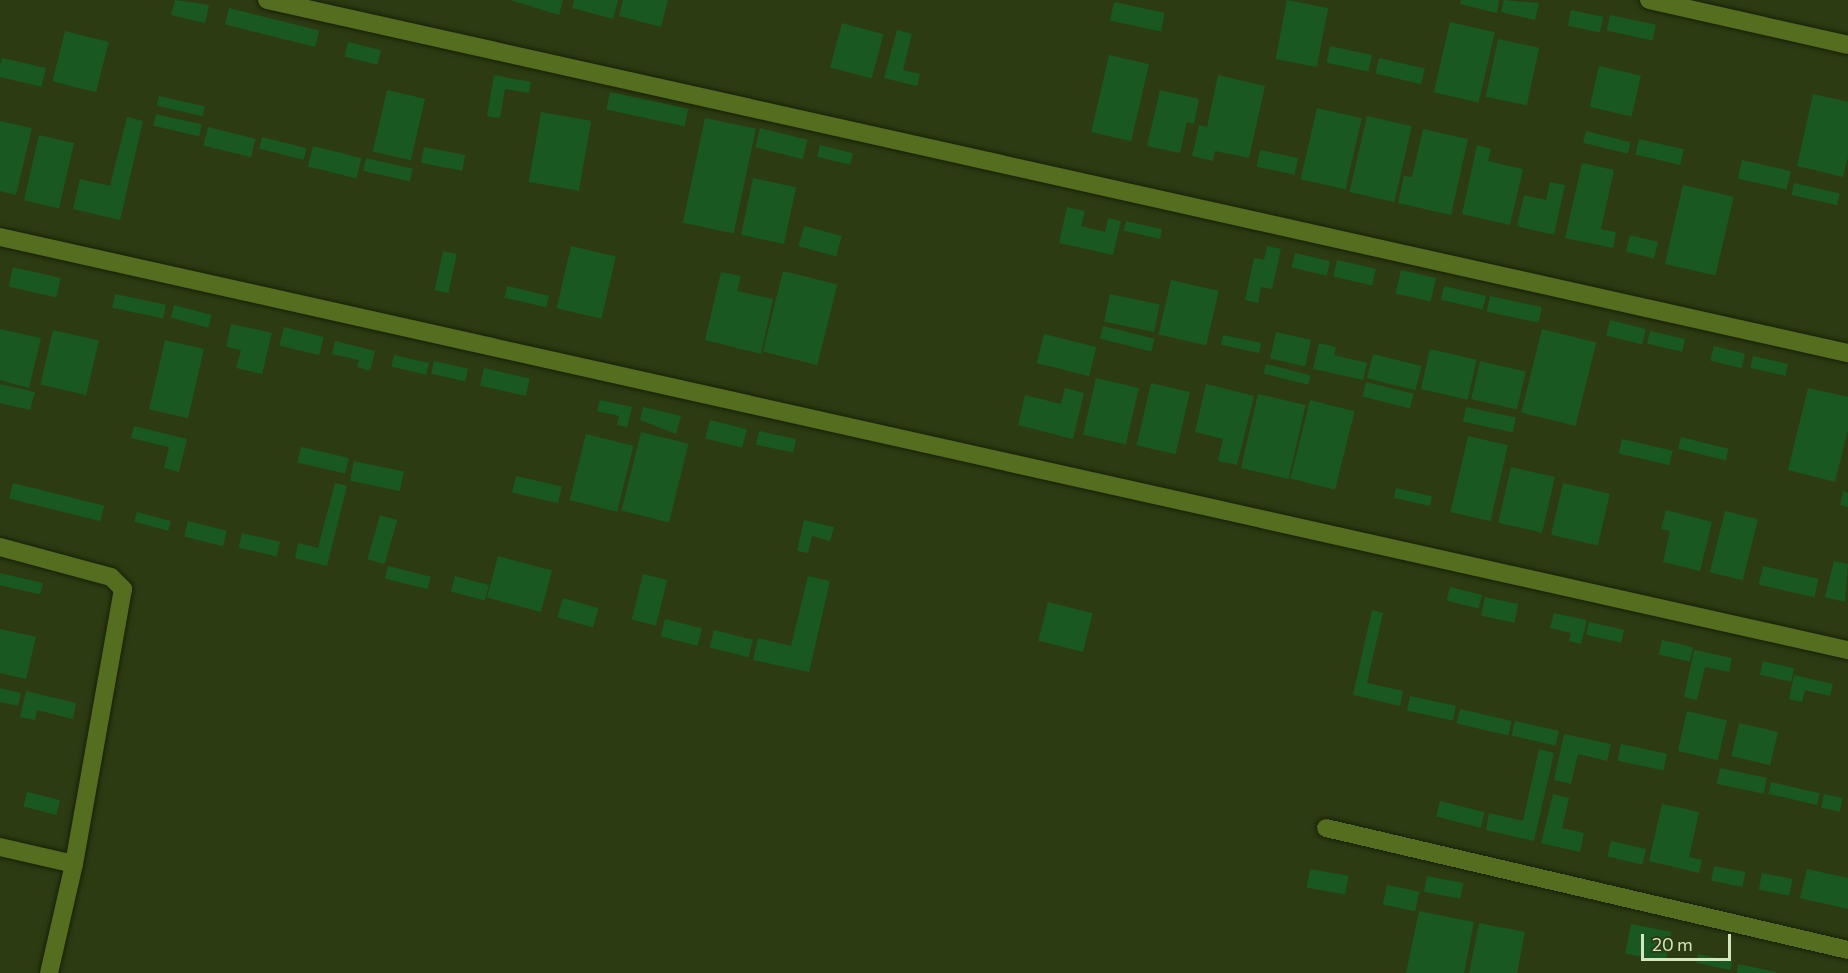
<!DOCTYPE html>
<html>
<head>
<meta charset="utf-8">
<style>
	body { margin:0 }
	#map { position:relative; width:1848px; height:973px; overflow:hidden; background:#2d3b12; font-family:Commissioner,sans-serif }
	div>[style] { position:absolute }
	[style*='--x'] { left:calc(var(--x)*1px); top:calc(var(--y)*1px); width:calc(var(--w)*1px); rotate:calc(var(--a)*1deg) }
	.building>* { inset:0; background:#195821; transform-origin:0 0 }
	.roads { filter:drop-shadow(0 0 2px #182008) drop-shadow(0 0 2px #182008) }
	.minor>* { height:18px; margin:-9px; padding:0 9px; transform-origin:9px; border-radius:9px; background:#556d1e }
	span { translate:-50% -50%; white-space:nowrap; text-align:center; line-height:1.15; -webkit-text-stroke:6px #2d3b12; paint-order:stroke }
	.scale { position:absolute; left:1641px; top:934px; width:90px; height:27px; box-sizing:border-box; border:3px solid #d5e5be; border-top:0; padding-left:8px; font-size:18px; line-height:21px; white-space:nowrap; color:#d5e5be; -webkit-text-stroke:4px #2d3b12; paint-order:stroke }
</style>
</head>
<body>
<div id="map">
	<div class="building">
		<i style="clip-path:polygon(175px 0,209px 5px,205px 23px,171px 15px)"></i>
		<i style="clip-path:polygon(510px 0,563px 0,559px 15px)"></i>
		<i style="clip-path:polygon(574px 0,618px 0,613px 19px,572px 8px)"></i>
		<i style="clip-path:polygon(623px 0,668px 0,661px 27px,619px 16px)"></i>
		<i style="left:1287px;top:0;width:42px;height:60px;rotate:11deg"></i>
		<i style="clip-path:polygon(1461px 0,1499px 0,1497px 13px,1460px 4px)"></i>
		<i style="clip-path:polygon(1504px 0,1539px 3px,1535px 20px,1501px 12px)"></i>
		<i style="left:1114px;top:2px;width:52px;height:19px;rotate:12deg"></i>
		<i style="left:229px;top:8px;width:93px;height:17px;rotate:14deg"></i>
		<i style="left:1571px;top:10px;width:33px;height:16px;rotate:12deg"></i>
		<i style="left:1610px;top:15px;width:47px;height:16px;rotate:12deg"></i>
		<i style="left:1450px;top:22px;width:46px;height:72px;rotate:13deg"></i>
		<i style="left:842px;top:23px;width:43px;height:46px;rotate:15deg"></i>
		<i style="clip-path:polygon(897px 30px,912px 34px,903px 70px,920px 74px,917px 86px,884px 78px)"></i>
		<i style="left:65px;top:31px;width:45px;height:52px;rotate:14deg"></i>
		<i style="left:1498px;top:39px;width:42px;height:59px;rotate:12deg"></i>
		<i style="left:348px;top:42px;width:34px;height:15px;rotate:14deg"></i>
		<i style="left:1330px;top:46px;width:43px;height:17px;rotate:12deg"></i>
		<i style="left:1109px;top:55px;width:41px;height:79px;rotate:13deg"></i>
		<i style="left:2px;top:58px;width:45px;height:19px;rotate:13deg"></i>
		<i style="left:1379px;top:58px;width:47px;height:16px;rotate:13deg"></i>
		<i style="left:1599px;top:66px;width:43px;height:42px;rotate:13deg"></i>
		<i style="clip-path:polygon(494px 75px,531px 82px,529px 93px,505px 89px,500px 118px,487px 116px)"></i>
		<i style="clip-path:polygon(1218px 75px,1265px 86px,1249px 158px,1215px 151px,1213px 161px,1192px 156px,1199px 125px,1207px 127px)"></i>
		<i style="left:387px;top:90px;width:39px;height:63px;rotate:13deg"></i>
		<i style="clip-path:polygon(1160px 90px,1199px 99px,1194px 124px,1187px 122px,1180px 153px,1147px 146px)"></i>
		<i style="left:610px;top:92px;width:80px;height:18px;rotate:12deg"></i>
		<i style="clip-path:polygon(1813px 94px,1848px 102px,1848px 157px,1843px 177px,1797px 166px)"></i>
		<i style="left:159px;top:96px;width:47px;height:10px;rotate:13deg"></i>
		<i style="left:1317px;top:108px;width:46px;height:73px;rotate:13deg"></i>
		<i style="left:541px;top:112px;width:51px;height:71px;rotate:10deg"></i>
		<i style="left:156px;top:114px;width:47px;height:12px;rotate:13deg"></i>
		<i style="left:1367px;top:116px;width:46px;height:78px;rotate:13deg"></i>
		<i style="clip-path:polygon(127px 117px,143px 121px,120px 220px,73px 209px,80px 179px,110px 186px)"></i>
		<i style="left:705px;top:118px;width:52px;height:107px;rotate:12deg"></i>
		<i style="clip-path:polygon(0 121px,32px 128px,16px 195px,0 191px)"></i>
		<i style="left:208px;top:127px;width:49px;height:19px;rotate:14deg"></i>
		<i style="left:760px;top:128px;width:49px;height:20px;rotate:14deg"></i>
		<i style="clip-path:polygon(1423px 129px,1468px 139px,1451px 215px,1398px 203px,1404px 176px,1412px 177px)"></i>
		<i style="left:1586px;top:131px;width:46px;height:12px;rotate:14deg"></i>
		<i style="left:39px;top:135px;width:36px;height:67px;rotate:13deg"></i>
		<i style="left:262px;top:137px;width:46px;height:12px;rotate:14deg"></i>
		<i style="left:1639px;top:139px;width:46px;height:16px;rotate:13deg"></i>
		<i style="left:820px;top:145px;width:34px;height:12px;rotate:14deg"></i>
		<i style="clip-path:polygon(1477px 145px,1491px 149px,1488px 161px,1523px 169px,1510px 225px,1462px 214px)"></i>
		<i style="left:313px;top:146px;width:50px;height:21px;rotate:14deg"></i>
		<i style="left:424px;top:147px;width:42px;height:16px;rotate:11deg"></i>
		<i style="left:1260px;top:150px;width:39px;height:17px;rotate:12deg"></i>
		<i style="left:366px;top:158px;width:48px;height:13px;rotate:13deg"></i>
		<i style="left:1742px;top:160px;width:50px;height:19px;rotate:13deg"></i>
		<i style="clip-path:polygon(1582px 163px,1614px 170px,1601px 229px,1616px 232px,1613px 248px,1565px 238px)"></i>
		<i style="left:753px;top:178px;width:44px;height:58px;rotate:12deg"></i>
		<i style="clip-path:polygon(1550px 182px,1565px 185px,1554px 235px,1517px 226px,1524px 195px,1546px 200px)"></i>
		<i style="left:1794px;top:183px;width:47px;height:12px;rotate:13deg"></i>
		<i style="left:1683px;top:185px;width:52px;height:81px;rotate:13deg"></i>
		<i style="clip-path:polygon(1067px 207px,1085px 211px,1081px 226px,1105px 232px,1108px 218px,1121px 221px,1113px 255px,1059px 243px)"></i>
		<i style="left:1126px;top:221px;width:37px;height:10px;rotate:13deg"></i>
		<i style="left:804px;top:226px;width:39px;height:21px;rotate:15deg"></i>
		<i style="left:1630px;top:235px;width:29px;height:17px;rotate:14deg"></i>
		<i style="left:571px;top:246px;width:46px;height:64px;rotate:13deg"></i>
		<i style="clip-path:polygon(1267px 246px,1281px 249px,1272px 289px,1261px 287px,1258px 303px,1245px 300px,1254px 258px,1264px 260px)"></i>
		<i style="left:443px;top:251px;width:14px;height:40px;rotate:12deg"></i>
		<i style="left:1295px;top:253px;width:36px;height:15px;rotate:13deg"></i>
		<i style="left:1337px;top:260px;width:40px;height:17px;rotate:13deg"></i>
		<i style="left:13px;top:267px;width:49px;height:20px;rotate:13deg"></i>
		<i style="left:1401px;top:270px;width:36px;height:24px;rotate:13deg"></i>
		<i style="left:783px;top:271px;width:56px;height:83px;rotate:14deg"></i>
		<i style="clip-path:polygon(721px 272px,741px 276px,737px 291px,773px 299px,761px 354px,705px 340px)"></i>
		<i style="left:1171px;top:280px;width:49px;height:56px;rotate:13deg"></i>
		<i style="left:507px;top:286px;width:43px;height:12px;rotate:13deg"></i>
		<i style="left:1444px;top:286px;width:43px;height:14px;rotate:13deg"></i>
		<i style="left:115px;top:294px;width:52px;height:14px;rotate:12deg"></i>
		<i style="left:1110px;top:294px;width:51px;height:28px;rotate:12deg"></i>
		<i style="left:1490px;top:296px;width:53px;height:16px;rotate:12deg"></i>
		<i style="left:174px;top:305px;width:39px;height:13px;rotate:15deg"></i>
		<i style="left:1610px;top:320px;width:37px;height:16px;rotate:14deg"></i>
		<i style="clip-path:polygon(231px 324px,272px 333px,262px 374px,236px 368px,241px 350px,226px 347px)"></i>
		<i style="left:1103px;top:326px;width:53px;height:13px;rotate:14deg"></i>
		<i style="left:284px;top:327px;width:41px;height:19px;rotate:14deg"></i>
		<i style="clip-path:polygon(0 329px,41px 338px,29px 388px,0 380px)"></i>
		<i style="left:1542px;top:329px;width:56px;height:86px;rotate:14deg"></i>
		<i style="left:53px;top:330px;width:47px;height:56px;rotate:13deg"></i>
		<i style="left:1650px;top:331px;width:36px;height:13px;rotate:13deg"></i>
		<i style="left:1276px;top:332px;width:36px;height:27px;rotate:13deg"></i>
		<i style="left:1044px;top:334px;width:54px;height:30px;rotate:14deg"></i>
		<i style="left:1223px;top:335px;width:39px;height:10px;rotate:12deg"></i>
		<i style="left:165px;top:340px;width:40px;height:71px;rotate:13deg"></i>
		<i style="clip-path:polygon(335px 341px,375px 351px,370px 371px,357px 367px,359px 360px,332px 354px)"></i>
		<i style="clip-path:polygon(1319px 343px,1336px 347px,1334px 355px,1367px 363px,1363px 380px,1313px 369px)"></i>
		<i style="left:1714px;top:346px;width:32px;height:15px;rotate:14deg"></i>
		<i style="left:1430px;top:349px;width:48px;height:41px;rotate:13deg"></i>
		<i style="left:1373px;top:354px;width:50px;height:25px;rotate:14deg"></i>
		<i style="left:394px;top:355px;width:36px;height:12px;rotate:13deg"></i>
		<i style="left:1753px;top:356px;width:36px;height:12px;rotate:13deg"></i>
		<i style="left:434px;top:361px;width:35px;height:13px;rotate:13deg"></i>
		<i style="left:1480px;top:361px;width:47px;height:39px;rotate:13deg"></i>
		<i style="left:1266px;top:364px;width:46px;height:10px;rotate:14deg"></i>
		<i style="left:484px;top:368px;width:47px;height:18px;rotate:13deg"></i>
		<i style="left:1096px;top:378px;width:44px;height:58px;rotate:13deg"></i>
		<i style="left:1366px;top:382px;width:49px;height:15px;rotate:14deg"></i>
		<i style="left:1151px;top:383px;width:40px;height:64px;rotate:13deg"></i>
		<i style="clip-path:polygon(0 384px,35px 392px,30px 410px,0 403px)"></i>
		<i style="clip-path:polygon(1206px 384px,1254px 396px,1237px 465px,1218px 461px,1223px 439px,1195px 432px)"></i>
		<i style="clip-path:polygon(1065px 388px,1084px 393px,1073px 439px,1018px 425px,1025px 395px,1061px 404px)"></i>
		<i style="clip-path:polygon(1808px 388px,1848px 397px,1848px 430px,1835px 482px,1788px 470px)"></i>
		<i style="left:1258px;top:394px;width:49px;height:76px;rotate:13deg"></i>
		<i style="clip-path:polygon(600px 400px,632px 407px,627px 427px,617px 425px,619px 416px,597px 411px)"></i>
		<i style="left:1310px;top:400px;width:46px;height:81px;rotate:14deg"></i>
		<i style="clip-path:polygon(643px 407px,681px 416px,676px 434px,640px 420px)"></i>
		<i style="left:1466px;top:407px;width:51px;height:15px;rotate:12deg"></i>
		<i style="left:710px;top:420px;width:38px;height:19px;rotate:14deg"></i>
		<i style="clip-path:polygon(134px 426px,187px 439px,179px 472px,164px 468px,169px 447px,131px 438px)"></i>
		<i style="left:759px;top:431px;width:38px;height:14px;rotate:12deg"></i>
		<i style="left:641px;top:432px;width:49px;height:81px;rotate:14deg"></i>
		<i style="left:586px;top:434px;width:49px;height:68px;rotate:14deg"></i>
		<i style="left:1468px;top:436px;width:41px;height:78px;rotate:13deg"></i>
		<i style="left:1681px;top:437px;width:49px;height:12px;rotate:14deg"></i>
		<i style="left:1622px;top:439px;width:52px;height:15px;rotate:13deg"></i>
		<i style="left:301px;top:447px;width:49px;height:16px;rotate:13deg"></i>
		<i style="left:354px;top:461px;width:51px;height:20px;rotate:12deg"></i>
		<i style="left:1511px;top:467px;width:45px;height:57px;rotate:13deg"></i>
		<i style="left:516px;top:476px;width:47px;height:17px;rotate:13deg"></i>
		<i style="left:13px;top:483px;width:94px;height:16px;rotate:14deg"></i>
		<i style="clip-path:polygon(335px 483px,347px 486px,327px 566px,295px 558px,298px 543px,318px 548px)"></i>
		<i style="left:1563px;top:483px;width:48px;height:53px;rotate:13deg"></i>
		<i style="left:1396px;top:488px;width:37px;height:10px;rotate:13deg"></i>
		<i style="clip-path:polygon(1843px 491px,1848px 493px,1848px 507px,1840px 505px)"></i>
		<i style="clip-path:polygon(1666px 510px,1712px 522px,1700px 571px,1663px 562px,1670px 531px,1661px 529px)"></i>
		<i style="left:1725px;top:511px;width:34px;height:63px;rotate:14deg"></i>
		<i style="left:137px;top:512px;width:35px;height:10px;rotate:15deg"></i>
		<i style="left:380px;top:515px;width:18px;height:46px;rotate:16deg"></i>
		<i style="clip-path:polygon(804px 520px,834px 527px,830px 541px,812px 536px,808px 553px,797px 551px)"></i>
		<i style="left:188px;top:521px;width:40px;height:16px;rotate:14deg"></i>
		<i style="left:242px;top:533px;width:39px;height:15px;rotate:13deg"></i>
		<i style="left:498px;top:556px;width:56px;height:43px;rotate:15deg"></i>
		<i style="clip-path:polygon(1834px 561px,1848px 564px,1845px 602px,1825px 597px)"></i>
		<i style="left:388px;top:566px;width:44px;height:13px;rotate:14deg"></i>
		<i style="left:1763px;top:566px;width:57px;height:19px;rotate:13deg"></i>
		<i style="left:0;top:573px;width:44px;height:12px;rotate:13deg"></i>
		<i style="left:643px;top:574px;width:25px;height:47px;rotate:14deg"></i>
		<i style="left:455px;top:576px;width:35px;height:16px;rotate:15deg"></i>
		<i style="clip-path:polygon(808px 576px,830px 581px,809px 672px,753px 660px,758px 638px,791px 646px)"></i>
		<i style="left:1450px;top:587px;width:33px;height:14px;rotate:14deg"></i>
		<i style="left:1485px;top:597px;width:34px;height:19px;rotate:12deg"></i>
		<i style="left:563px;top:598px;width:37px;height:20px;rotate:16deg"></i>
		<i style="left:1048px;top:602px;width:46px;height:40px;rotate:14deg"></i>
		<i style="clip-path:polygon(1372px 610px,1383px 613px,1367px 683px,1403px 691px,1400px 706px,1353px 695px)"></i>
		<i style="clip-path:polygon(1554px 613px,1587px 620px,1581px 644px,1569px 641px,1571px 633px,1550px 628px)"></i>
		<i style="left:665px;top:619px;width:38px;height:18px;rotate:14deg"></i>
		<i style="left:1589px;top:622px;width:36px;height:13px;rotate:13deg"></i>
		<i style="clip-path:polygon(0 629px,36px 637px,26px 679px,0 673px)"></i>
		<i style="left:714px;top:630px;width:40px;height:18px;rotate:14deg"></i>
		<i style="left:1662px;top:640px;width:32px;height:15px;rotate:13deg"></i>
		<i style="clip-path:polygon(1694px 650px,1732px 658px,1729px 672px,1705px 667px,1697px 700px,1684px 697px)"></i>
		<i style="left:1763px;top:661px;width:32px;height:14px;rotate:13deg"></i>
		<i style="clip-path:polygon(1794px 675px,1833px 684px,1830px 696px,1805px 690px,1802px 702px,1789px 699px)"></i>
		<i style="clip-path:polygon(0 688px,21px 693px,18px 706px,0 702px)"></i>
		<i style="clip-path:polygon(26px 691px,76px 703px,73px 719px,37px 710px,35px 720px,20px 717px)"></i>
		<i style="left:1410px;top:696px;width:47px;height:15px;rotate:12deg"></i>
		<i style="left:1460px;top:709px;width:53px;height:15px;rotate:13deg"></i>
		<i style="left:1687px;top:711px;width:41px;height:41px;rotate:13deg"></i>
		<i style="left:1515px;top:721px;width:45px;height:15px;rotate:13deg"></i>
		<i style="left:1739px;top:723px;width:40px;height:34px;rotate:13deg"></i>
		<i style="clip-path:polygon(1564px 734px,1611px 744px,1607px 761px,1578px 754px,1571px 784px,1554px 780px)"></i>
		<i style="left:1621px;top:744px;width:47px;height:17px;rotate:12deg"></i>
		<i style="clip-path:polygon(1539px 749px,1554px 753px,1534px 841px,1486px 830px,1489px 813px,1523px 821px)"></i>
		<i style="left:1720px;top:768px;width:48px;height:16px;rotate:12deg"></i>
		<i style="left:1771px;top:782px;width:50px;height:12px;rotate:13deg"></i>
		<i style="left:27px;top:792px;width:34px;height:15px;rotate:14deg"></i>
		<i style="clip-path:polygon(1553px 794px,1569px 798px,1562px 828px,1584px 833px,1580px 852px,1541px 843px)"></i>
		<i style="left:1824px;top:794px;width:19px;height:14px;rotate:12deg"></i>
		<i style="left:1440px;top:801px;width:46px;height:16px;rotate:14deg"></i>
		<i style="clip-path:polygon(1662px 804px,1699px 812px,1689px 857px,1702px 860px,1699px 873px,1649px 861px)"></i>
		<i style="left:1611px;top:841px;width:36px;height:16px;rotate:13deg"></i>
		<i style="left:1714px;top:866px;width:32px;height:15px;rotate:11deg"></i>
		<i style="left:1310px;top:869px;width:39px;height:19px;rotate:10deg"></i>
		<i style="clip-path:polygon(1807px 869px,1848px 878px,1848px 909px,1800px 898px)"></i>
		<i style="left:1762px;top:873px;width:31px;height:17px;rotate:11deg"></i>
		<i style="left:1427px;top:876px;width:37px;height:16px;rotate:11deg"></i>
		<i style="left:1387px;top:885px;width:33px;height:20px;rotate:12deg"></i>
		<i style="clip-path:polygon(1419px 911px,1474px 922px,1464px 973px,1406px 973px)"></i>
		<i style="clip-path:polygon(1479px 923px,1525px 932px,1517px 973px,1469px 973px)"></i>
		<i style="left:1631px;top:924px;width:41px;height:30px;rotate:11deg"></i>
		<i style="left:1698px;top:954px;width:35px;height:9px;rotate:12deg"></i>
		<i style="clip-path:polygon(1738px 964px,1776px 972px,1776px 973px,1737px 973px)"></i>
	</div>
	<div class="roads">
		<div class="minor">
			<i style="--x:267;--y:0;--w:1620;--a:12.59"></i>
			<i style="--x:1649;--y:0;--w:204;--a:12.7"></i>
			<i style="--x:0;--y:237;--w:1894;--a:12.6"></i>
			<i style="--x:0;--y:547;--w:115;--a:15.1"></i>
			<i style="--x:111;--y:577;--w:17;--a:45"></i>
			<i style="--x:123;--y:589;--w:279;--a:100.1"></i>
			<i style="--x:74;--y:864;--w:112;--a:102.9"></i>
			<i style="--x:1326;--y:828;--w:536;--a:13.15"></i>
			<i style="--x:0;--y:847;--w:76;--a:12.9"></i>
		</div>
	</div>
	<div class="scale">20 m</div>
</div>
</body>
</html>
